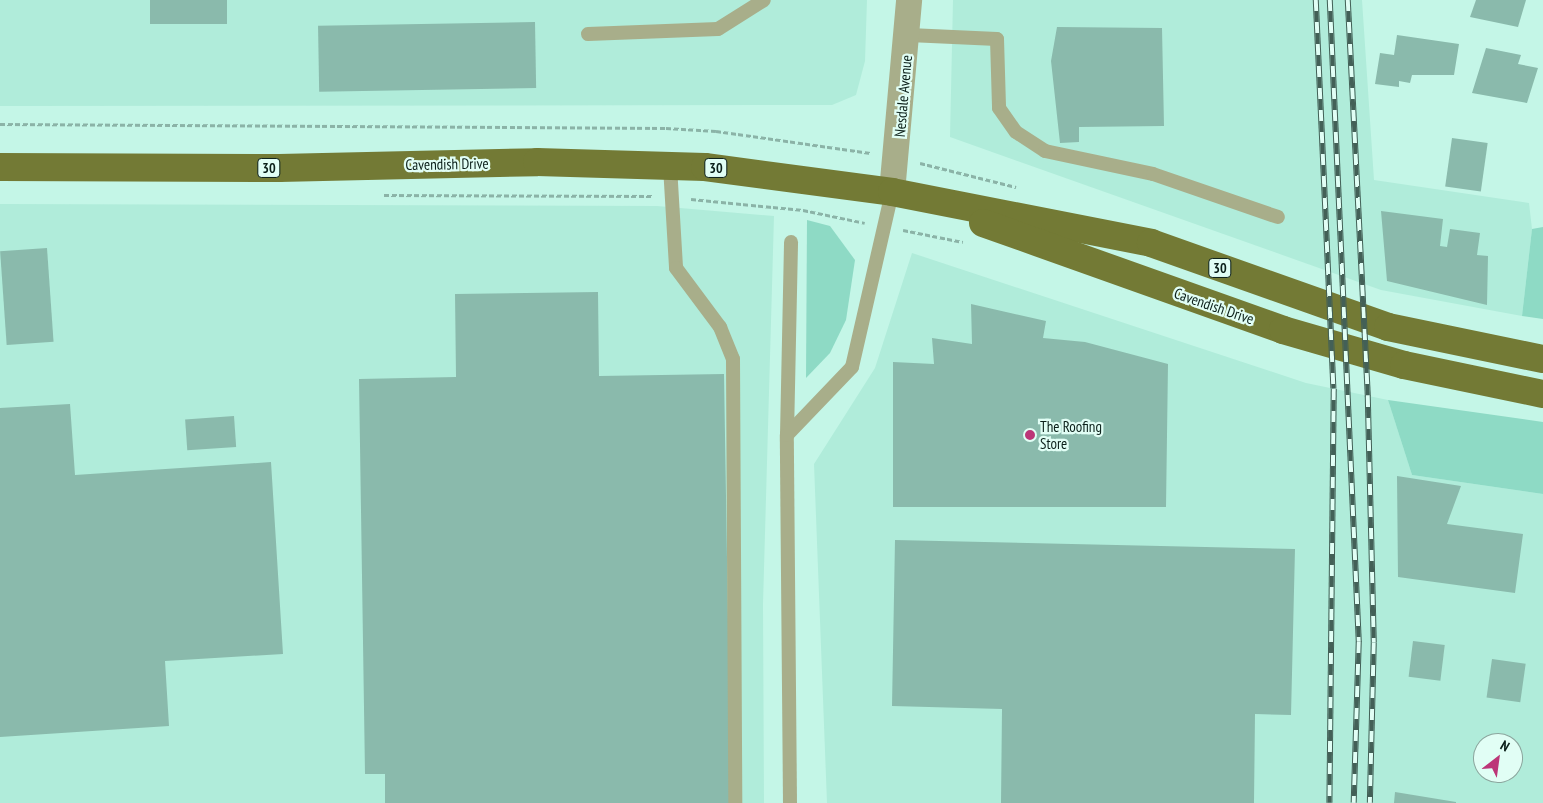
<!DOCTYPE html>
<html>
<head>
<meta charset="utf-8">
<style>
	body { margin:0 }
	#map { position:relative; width:1543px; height:803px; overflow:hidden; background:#c4f6e7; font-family:"PT Sans Narrow",sans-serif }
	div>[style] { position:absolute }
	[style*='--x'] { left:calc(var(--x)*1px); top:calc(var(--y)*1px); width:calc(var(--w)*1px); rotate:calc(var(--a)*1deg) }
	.built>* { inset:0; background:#b0ecda }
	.green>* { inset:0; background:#8edac5 }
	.building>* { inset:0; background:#8abaac; transform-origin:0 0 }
	.path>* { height:3px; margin-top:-1.5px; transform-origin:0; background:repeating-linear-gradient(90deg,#8bb3a7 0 5px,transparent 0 7.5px) }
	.service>* { height:14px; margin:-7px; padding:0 7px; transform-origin:7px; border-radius:7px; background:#a8ae8a }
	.minor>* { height:26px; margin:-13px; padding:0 13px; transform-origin:13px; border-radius:13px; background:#a8ae8a }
	.primary>* { height:28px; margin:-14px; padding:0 14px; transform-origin:14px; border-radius:14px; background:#737a35 }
	.rail>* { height:5.5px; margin-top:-2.75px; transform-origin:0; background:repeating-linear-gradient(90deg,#e1fef5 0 11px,#436057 0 22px); box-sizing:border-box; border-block:1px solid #436057 }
	.dots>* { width:14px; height:14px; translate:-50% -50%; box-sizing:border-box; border:2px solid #e1fef5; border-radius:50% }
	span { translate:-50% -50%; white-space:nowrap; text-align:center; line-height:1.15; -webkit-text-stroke:4.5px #e1fef5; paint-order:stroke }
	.shield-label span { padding:1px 4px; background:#e1fef5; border:1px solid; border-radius:4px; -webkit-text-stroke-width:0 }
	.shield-label { font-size:14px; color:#0b1f19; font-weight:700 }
	.street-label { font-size:15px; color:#0b1f19 }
	.poi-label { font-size:15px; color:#0b1f19 }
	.left { translate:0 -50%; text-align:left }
	.north { position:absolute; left:1473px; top:733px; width:50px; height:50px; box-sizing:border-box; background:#e1fef5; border:1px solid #8ba59d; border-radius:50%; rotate:30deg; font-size:14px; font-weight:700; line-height:20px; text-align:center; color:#0b1f19 }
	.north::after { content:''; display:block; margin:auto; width:18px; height:22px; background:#bc3678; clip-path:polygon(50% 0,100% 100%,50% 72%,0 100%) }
</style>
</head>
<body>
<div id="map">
	<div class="built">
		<i style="clip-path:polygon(0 0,867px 0,865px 61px,856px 95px,832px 105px,0 106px)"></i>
		<i style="clip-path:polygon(953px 0,1362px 0,1374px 180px,1529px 203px,1532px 229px,1522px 316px,1381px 290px,950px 137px)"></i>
		<i style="clip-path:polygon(0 204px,657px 206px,774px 216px,763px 604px,764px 803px,0 803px)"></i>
		<i style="clip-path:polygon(evenodd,912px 253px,1306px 383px,1388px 400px,1412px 475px,1543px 494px,1543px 803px,827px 803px,814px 464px,875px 368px,912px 253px,1483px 743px,1513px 743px,1513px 773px,1483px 773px,1483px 743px)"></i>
	</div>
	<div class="green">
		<i style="clip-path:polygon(807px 220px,830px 226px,855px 260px,846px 320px,830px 353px,806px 378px)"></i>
		<i style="clip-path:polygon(1543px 227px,1543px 319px,1522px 316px,1532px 229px)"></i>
		<i style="clip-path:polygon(1388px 400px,1543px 422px,1543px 494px,1412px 475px)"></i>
	</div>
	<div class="building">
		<i style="left:150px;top:0;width:77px;height:24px"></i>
		<i style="clip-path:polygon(1476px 0,1526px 0,1518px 27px,1470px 17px)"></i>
		<i style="left:535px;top:22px;width:66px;height:217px;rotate:89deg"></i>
		<i style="clip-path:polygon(1057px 27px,1162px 28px,1164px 126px,1079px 127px,1079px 142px,1060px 143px,1051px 61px)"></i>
		<i style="clip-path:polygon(1397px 35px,1459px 44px,1454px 75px,1412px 75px,1410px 83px,1399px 81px,1399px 87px,1375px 84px,1380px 53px,1394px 55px)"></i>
		<i style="clip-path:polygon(1486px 48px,1521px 55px,1518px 64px,1538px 68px,1527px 103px,1472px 93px)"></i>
		<i style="left:1452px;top:138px;width:36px;height:49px;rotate:8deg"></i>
		<i style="clip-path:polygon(1381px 211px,1443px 219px,1440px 246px,1447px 247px,1450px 229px,1480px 233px,1477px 255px,1488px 256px,1487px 305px,1387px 281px)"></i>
		<i style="left:47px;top:248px;width:94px;height:47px;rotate:86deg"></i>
		<i style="clip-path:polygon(598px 292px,599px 376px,724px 374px,731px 803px,385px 803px,385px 774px,365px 774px,359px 379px,456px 377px,455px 294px)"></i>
		<i style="clip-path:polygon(971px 304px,1046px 321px,1043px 338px,1085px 342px,1168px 364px,1166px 507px,893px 507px,893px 362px,934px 364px,932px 338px,972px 344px)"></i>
		<i style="clip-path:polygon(70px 404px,75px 475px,271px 462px,283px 654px,165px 661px,169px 726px,0 737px,0 408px)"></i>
		<i style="left:234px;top:416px;width:31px;height:49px;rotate:86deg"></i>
		<i style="clip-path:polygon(1397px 476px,1461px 486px,1447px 524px,1523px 534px,1515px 593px,1398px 577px)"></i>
		<i style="clip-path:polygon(895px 540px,1295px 549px,1291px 715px,1255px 714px,1254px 803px,1001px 803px,1002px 709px,892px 706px)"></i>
		<i style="left:1413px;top:641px;width:32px;height:36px;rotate:7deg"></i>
		<i style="left:1492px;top:659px;width:34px;height:39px;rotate:8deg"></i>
		<i style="clip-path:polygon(1395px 792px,1456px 802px,1456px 803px,1394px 803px)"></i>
	</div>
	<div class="path">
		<i style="--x:0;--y:124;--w:666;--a:0.34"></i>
		<i style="--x:666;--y:128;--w:50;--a:3.4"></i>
		<i style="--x:716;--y:131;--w:156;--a:8.1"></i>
		<i style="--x:920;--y:163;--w:99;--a:14"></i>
		<i style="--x:384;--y:195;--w:268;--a:0.2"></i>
		<i style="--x:691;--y:199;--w:113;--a:5.6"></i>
		<i style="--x:803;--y:210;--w:63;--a:11.8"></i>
		<i style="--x:903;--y:230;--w:61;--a:11.3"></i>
	</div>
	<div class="service">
		<i style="--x:588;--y:34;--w:130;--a:-2.2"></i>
		<i style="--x:718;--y:29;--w:54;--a:-32.2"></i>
		<i style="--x:909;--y:35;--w:88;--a:2.6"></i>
		<i style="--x:997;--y:39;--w:69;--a:88.3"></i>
		<i style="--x:999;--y:108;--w:29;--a:55"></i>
		<i style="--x:1016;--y:132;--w:35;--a:33"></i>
		<i style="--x:1045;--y:151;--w:110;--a:12"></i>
		<i style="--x:1153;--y:174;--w:132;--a:19"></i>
		<i style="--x:670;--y:166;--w:102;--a:86.6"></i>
		<i style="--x:676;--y:268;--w:74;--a:53.3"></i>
		<i style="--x:720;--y:327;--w:35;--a:68"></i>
		<i style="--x:733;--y:359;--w:444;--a:89.7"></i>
		<i style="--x:787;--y:435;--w:193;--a:-88.8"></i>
		<i style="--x:790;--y:803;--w:368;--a:-90.5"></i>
		<i style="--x:787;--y:435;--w:94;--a:-46.3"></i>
		<i style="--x:852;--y:367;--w:180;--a:-77.1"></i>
	</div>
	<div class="minor">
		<i style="--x:892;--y:192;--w:193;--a:-84.9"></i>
	</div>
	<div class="primary">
		<i style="--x:0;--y:167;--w:279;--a:0.2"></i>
		<i style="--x:279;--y:168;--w:258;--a:-1.3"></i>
		<i style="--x:537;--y:162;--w:168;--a:1.7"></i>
		<i style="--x:705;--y:167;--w:189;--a:7.6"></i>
		<i style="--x:892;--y:192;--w:264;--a:11.1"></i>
		<i style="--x:1151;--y:243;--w:251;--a:19.5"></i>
		<i style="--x:1388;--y:327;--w:158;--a:11.7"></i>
		<i style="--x:983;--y:223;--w:319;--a:19.6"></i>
		<i style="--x:1283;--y:330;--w:126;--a:16.1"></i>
		<i style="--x:1404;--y:365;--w:142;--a:11.8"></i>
	</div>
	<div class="rail">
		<i style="--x:1316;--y:0;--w:389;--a:87.4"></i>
		<i style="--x:1334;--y:389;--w:414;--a:90.6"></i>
		<i style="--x:1330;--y:0;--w:643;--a:87.41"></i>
		<i style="--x:1359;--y:642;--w:161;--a:91.8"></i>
		<i style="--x:1348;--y:0;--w:397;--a:87.1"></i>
		<i style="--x:1368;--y:396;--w:247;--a:88.6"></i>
		<i style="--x:1374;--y:643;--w:160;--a:91.4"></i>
	</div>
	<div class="dots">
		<i style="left:1030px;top:435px;background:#bc3678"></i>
	</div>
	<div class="shield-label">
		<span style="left:269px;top:168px">30</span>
		<span style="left:716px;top:168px">30</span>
		<span style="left:1220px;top:268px">30</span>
	</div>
	<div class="street-label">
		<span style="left:903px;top:96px;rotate:-85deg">Nesdale Avenue</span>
		<span style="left:447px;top:164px;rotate:-1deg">Cavendish Drive</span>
		<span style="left:1214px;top:306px;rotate:19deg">Cavendish Drive</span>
	</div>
	<div class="poi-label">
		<span class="left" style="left:1040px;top:435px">The Roofing<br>Store</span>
	</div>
	<div class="north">N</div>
</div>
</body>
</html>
